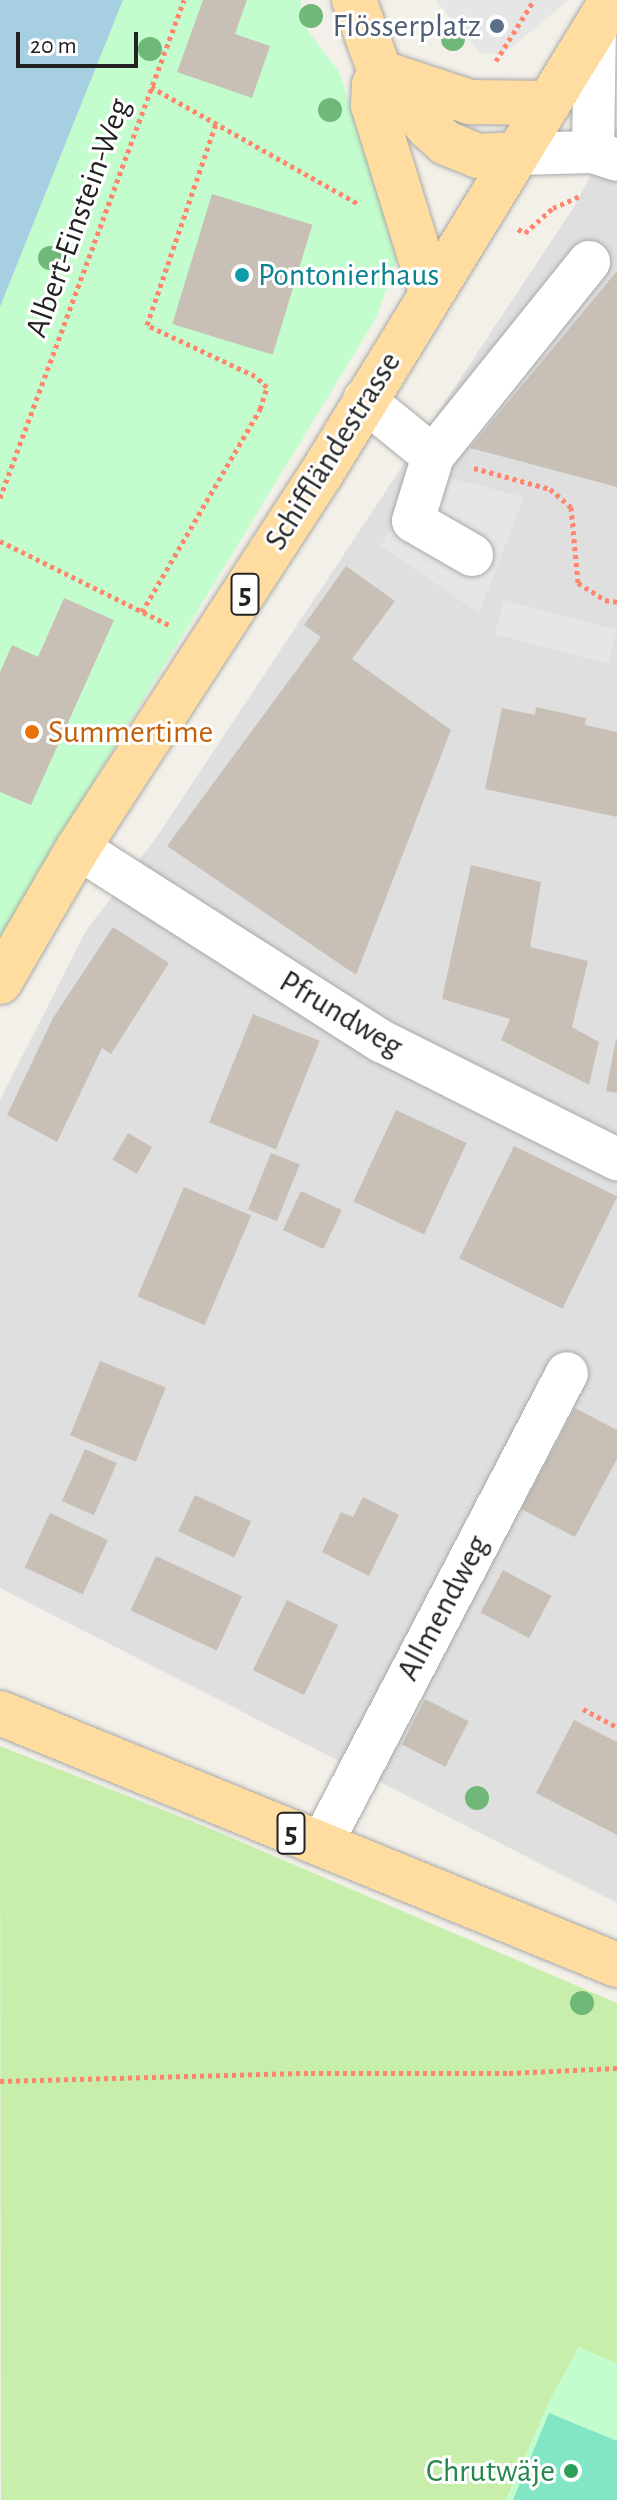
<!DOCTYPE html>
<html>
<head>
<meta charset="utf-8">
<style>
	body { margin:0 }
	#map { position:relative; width:617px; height:2500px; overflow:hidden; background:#f2f0e8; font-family:"Alegreya Sans",sans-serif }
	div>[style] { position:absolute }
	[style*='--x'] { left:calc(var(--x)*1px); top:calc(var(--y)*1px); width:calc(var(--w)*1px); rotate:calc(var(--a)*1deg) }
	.residential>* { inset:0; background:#e0dfdf }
	.grass>* { inset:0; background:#c8eeac }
	.park>* { inset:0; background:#c4fdcd }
	.pitch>* { inset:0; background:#82e5c6 }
	.parking>* { inset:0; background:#e6e6e6; transform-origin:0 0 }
	.water>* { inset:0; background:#a6d0e2 }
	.building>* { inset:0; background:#c8c0b7; transform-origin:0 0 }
	.path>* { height:5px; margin-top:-2.5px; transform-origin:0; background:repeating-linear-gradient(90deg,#ff866c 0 4px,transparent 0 8px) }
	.roads { filter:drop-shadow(0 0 2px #a9a9a9) drop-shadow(0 0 2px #a9a9a9) }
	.minor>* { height:42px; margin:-21px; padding:0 21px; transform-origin:21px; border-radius:21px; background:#fff }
	.major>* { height:44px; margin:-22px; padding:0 22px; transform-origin:22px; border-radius:22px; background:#ffdda0 }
	.trees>* { width:24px; height:24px; margin:-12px; border-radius:50%; background:#70b877 }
	.dots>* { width:22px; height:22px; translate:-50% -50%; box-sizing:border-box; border:4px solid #fff; border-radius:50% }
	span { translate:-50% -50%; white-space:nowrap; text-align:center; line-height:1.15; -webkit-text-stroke:6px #fff; paint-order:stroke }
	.shield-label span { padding:2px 6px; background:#fff; border:2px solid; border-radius:6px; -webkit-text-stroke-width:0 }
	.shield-label { font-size:30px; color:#222; font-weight:700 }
	.service-label { font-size:32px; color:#4e5e75 }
	.right { translate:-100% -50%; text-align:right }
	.street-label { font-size:32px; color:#222 }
	.culture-label { font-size:32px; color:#0d838f }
	.left { translate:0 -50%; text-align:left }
	.food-label { font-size:32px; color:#c56008 }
	.leisure-label { font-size:32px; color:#27864d }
	.scale { position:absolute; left:16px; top:32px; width:122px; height:36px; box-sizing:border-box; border:4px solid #222; border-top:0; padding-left:10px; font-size:24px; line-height:28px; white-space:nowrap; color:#222; -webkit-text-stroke:6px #fff; paint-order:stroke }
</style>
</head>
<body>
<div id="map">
	<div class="residential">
		<i style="clip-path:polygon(617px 126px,617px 1903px,0 1588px,0 1100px,86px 931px,158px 835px,574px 207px)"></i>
	</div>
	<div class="grass">
		<i style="clip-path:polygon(0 1746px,204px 1826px,617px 2003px,617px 2364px,579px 2347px,548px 2404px,506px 2500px,1px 2500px)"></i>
	</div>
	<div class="park">
		<i style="clip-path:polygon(123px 0,301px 0,301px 21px,339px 72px,379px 191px,396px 223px,397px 260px,376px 318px,78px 807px,0 949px,0 307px)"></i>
		<i style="clip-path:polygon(579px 2347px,617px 2364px,617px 2500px,506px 2500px,548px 2404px)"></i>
	</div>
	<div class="pitch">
		<i style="clip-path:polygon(549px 2413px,617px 2441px,617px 2500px,513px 2500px)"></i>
	</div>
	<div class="parking">
		<i style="clip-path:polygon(435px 0,569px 0,502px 55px,479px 52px)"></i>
		<i style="clip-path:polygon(429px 473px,524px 497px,479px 613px,380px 546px)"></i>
		<i style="left:504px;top:600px;width:117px;height:35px;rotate:15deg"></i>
	</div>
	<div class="water">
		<i style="clip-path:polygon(0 0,123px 0,0 307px)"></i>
	</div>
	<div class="building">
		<i style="clip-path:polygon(203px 0,247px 0,235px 34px,270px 46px,252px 98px,177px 72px)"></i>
		<i style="left:212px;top:194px;width:105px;height:136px;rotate:17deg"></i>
		<i style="clip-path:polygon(617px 271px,617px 487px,470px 448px)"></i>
		<i style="clip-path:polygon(346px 566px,395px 601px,352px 659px,451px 730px,356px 975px,167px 846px,321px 637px,304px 625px)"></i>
		<i style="clip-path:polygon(64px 598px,114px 620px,31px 805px,0 792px,0 672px,12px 645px,38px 657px)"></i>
		<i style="clip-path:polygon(536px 707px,586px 718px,585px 725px,617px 732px,617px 817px,485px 789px,502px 708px,535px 715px)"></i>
		<i style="clip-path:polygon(471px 865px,541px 882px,530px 947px,588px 961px,572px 1027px,599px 1042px,589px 1085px,501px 1040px,510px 1019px,442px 999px)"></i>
		<i style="clip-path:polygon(113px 927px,169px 963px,111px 1054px,102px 1048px,57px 1142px,7px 1115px,53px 1018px)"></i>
		<i style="left:253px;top:1014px;width:72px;height:117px;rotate:22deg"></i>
		<i style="clip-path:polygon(616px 1039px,617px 1039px,617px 1093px,606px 1091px)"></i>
		<i style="left:396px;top:1110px;width:78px;height:101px;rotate:25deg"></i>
		<i style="left:128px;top:1133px;width:28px;height:31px;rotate:30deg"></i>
		<i style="left:514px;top:1146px;width:115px;height:125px;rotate:26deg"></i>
		<i style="left:271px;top:1153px;width:31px;height:61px;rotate:22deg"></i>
		<i style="left:184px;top:1187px;width:73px;height:119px;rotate:23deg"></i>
		<i style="left:301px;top:1191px;width:45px;height:43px;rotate:25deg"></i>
		<i style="left:100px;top:1361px;width:71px;height:80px;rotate:22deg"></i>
		<i style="clip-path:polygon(575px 1408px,617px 1430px,617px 1459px,575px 1537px,521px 1509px)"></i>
		<i style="left:85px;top:1449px;width:35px;height:57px;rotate:24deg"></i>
		<i style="left:195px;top:1495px;width:62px;height:40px;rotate:25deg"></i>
		<i style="clip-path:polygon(363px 1497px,399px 1515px,369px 1576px,322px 1552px,341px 1512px,353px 1517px)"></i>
		<i style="left:50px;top:1513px;width:64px;height:60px;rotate:25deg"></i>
		<i style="left:156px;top:1556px;width:95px;height:60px;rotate:25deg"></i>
		<i style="left:503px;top:1570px;width:55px;height:48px;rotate:28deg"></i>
		<i style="left:287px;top:1600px;width:57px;height:78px;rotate:26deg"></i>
		<i style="left:425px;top:1699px;width:49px;height:51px;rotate:27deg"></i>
		<i style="clip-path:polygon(574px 1720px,617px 1742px,617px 1835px,536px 1793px)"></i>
	</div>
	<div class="path">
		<i style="--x:496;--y:61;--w:72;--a:-58.1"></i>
		<i style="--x:151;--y:87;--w:240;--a:29.4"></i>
		<i style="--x:518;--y:229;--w:8;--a:30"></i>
		<i style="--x:525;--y:233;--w:38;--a:-42"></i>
		<i style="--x:553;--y:208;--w:32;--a:-24"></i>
		<i style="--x:474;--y:468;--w:79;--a:15.4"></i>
		<i style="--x:550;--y:489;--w:28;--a:41"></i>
		<i style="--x:571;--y:507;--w:76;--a:84.7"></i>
		<i style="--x:578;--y:583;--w:32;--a:32"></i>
		<i style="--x:605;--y:600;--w:12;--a:9"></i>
		<i style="--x:0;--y:498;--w:531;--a:-69.72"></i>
		<i style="--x:0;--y:541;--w:191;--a:26.4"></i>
		<i style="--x:142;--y:612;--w:235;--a:-59.8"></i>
		<i style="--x:260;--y:409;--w:23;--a:-72"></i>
		<i style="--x:267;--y:387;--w:16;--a:-137"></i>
		<i style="--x:255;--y:376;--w:119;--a:-154.7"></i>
		<i style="--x:147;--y:325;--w:213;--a:-71.1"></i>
		<i style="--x:583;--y:1709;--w:38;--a:28"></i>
		<i style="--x:0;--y:2081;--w:311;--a:-1.5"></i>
		<i style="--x:311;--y:2073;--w:198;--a:0"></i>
		<i style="--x:509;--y:2073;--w:108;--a:-2.7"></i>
	</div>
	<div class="roads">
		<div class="minor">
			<i style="--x:593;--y:152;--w:126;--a:-89.1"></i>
			<i style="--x:517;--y:154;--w:76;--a:-1.5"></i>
			<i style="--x:593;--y:152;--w:25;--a:18"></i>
			<i style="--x:364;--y:400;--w:89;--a:39.1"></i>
			<i style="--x:472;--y:555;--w:68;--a:-150"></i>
			<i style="--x:413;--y:521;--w:68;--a:-72.9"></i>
			<i style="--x:433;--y:456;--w:249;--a:-51.2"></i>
			<i style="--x:78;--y:848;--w:361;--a:32.5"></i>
			<i style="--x:383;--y:1042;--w:262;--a:26.6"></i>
			<i style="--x:321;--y:1845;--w:532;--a:-62.47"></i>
		</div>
		<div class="major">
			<i style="--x:354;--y:0;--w:77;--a:70.1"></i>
			<i style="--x:380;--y:72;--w:73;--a:48.9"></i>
			<i style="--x:428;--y:127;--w:24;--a:42"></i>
			<i style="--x:446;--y:143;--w:35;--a:22"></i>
			<i style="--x:478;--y:156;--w:39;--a:-3"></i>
			<i style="--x:380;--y:72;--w:14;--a:115"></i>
			<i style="--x:374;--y:85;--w:20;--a:93"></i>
			<i style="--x:373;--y:105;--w:196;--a:72.8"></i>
			<i style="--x:382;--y:73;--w:93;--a:18.2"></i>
			<i style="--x:470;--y:102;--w:79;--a:0.7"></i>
			<i style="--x:0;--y:982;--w:155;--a:-59.8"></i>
			<i style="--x:78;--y:848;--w:446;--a:-57"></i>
			<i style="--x:321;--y:474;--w:556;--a:-58.45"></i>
			<i style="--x:0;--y:1713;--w:666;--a:22.22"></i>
		</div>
	</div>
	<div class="trees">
		<i style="left:311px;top:16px"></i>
		<i style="left:453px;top:39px"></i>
		<i style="left:150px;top:49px"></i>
		<i style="left:330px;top:110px"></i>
		<i style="left:50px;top:258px"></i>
		<i style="left:477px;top:1798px"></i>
		<i style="left:582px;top:2003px"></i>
	</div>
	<div class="dots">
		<i style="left:497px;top:26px;background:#5c6f8a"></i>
		<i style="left:242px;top:275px;background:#0f9aa8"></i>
		<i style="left:32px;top:732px;background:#e8710a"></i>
		<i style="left:571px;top:2471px;background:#2e9e5b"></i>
	</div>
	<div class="shield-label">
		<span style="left:245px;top:594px">5</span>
		<span style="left:291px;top:1833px">5</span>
	</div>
	<div class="service-label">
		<span class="right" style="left:481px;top:26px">Flösserplatz</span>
	</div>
	<div class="street-label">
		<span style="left:78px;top:218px;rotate:-70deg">Albert-Einstein-Weg</span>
		<span style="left:333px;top:451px;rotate:-58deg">Schiffländestrasse</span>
		<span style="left:341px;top:1014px;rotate:31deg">Pfrundweg</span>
		<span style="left:443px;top:1608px;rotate:-62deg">Allmendweg</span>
	</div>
	<div class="culture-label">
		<span class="left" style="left:258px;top:275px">Pontonierhaus</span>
	</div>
	<div class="food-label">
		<span class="left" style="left:48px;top:732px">Summertime</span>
	</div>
	<div class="leisure-label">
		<span class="right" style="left:555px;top:2471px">Chrutwäje</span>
	</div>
	<div class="scale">20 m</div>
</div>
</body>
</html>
